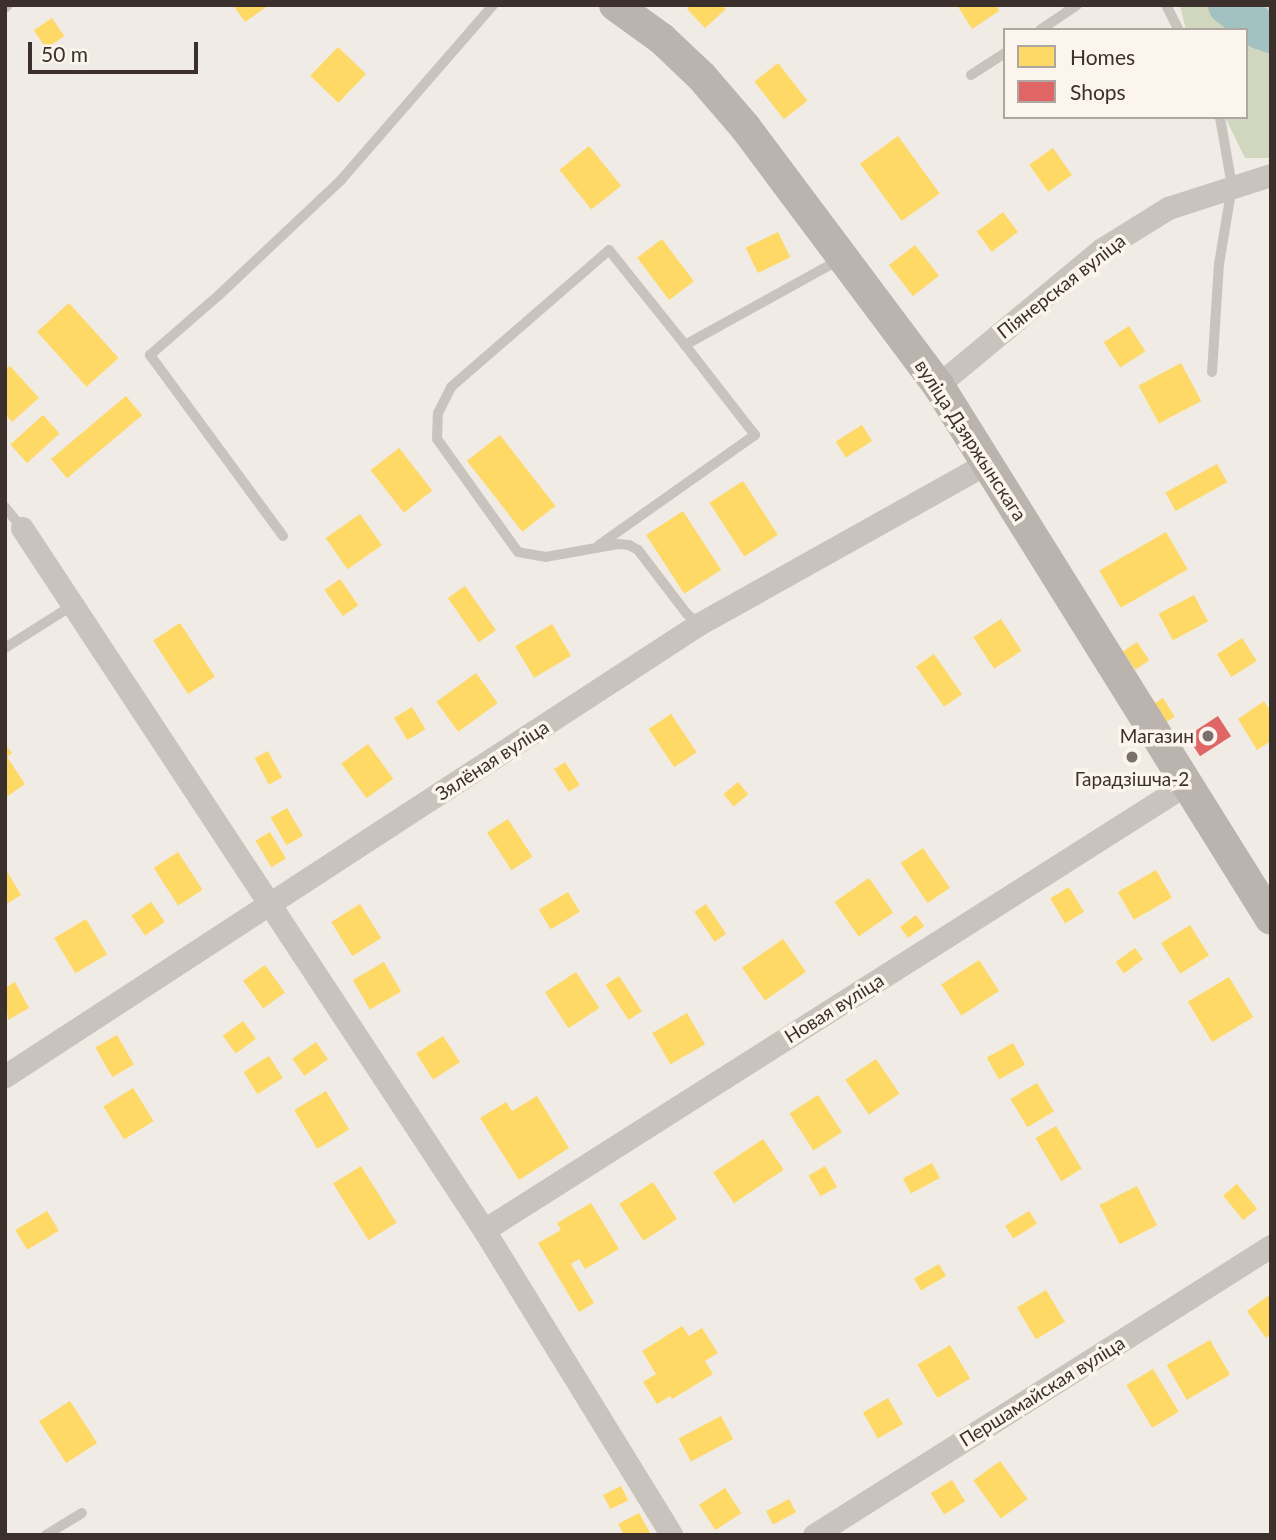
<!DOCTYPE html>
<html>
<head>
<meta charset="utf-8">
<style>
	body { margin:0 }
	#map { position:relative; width:1276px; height:1540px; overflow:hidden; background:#f0ebe5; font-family:Lato,sans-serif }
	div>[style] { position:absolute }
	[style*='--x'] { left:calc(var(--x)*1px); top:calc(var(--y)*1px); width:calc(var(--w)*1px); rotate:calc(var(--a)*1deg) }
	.green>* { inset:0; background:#d1d6bf }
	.homes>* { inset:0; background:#ffd966; transform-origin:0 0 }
	.shops>* { inset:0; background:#e06666; transform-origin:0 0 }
	.river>* { height:40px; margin:-20px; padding:0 20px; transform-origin:20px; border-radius:20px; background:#a1c2c1 }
	.lane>* { height:10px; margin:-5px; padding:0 5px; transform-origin:5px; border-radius:5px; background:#c9c3be }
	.street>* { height:23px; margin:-11.5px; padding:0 11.5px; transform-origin:11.5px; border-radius:11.5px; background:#c9c3be }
	.secondary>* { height:32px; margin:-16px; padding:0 16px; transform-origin:16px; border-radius:16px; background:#bab3ae }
	.dots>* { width:19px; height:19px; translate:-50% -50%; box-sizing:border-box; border:4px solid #fbf5ee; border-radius:50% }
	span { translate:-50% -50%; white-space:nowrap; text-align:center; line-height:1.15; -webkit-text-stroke:7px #fbf5ee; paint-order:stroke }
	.street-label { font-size:19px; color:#3b302b }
	.poi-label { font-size:19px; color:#3b302b }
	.right { translate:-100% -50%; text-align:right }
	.frame { position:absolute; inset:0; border:7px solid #3b302b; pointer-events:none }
	.legend { position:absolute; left:1003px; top:28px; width:245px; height:91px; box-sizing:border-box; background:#fbf5ee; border:2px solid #aea6a0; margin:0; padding:9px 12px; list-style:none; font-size:21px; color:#3b302b }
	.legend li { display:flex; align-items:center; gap:14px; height:35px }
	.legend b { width:35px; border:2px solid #aea6a0 }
	.scale { position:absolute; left:28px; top:42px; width:170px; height:32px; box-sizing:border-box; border:4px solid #3b302b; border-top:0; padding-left:9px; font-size:21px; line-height:24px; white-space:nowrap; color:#3b302b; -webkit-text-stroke:5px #fbf5ee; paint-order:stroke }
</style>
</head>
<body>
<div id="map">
	<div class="green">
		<i style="clip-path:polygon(1180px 5px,1271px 5px,1271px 158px,1245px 158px,1225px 117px,1246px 117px,1246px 30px,1186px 30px)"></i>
	</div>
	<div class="homes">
		<i style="clip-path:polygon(233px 5px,269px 5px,245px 22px)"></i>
		<i style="clip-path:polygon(691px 5px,722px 5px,726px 9px,705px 28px,687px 9px)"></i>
		<i style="clip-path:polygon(957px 5px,996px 5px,999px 11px,972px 29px)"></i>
		<i style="left:52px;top:18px;width:22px;height:22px;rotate:56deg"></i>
		<i style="left:338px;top:47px;width:39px;height:40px;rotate:44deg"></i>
		<i style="left:778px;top:63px;width:48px;height:30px;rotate:52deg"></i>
		<i style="left:898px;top:136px;width:71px;height:47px;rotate:54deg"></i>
		<i style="left:589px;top:146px;width:51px;height:38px;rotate:51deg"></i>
		<i style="left:1053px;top:148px;width:33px;height:29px;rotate:55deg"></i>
		<i style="left:1003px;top:212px;width:25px;height:33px;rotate:53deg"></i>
		<i style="left:778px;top:232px;width:28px;height:36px;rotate:64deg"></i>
		<i style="left:662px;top:239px;width:53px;height:31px;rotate:53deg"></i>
		<i style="left:915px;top:245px;width:39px;height:33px;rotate:52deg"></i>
		<i style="left:69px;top:303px;width:74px;height:43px;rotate:48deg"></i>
		<i style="left:1129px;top:326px;width:30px;height:30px;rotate:57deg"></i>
		<i style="left:1181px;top:363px;width:43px;height:48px;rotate:62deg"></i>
		<i style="clip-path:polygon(10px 366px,39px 398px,12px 422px,5px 414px,5px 370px)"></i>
		<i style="left:126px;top:396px;width:25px;height:98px;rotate:50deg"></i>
		<i style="left:43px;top:415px;width:25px;height:44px;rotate:48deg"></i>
		<i style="left:862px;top:425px;width:19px;height:31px;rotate:58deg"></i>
		<i style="left:500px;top:435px;width:90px;height:42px;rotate:52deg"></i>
		<i style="left:399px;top:448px;width:54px;height:36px;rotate:52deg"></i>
		<i style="left:1217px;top:464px;width:21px;height:59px;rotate:61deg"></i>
		<i style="left:743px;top:481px;width:64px;height:40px;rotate:57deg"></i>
		<i style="left:683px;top:511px;width:70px;height:44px;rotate:57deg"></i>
		<i style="left:360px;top:514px;width:38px;height:42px;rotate:55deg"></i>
		<i style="left:1166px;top:532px;width:43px;height:77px;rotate:60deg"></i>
		<i style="left:340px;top:579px;width:32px;height:19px;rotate:55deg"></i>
		<i style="left:465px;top:586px;width:54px;height:21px;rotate:55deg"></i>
		<i style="left:1194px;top:595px;width:30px;height:40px;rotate:62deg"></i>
		<i style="left:1001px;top:619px;width:38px;height:33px;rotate:57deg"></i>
		<i style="left:180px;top:623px;width:64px;height:32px;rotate:57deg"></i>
		<i style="left:552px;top:624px;width:37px;height:43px;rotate:59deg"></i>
		<i style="left:1242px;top:638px;width:27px;height:30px;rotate:57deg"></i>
		<i style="left:1137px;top:642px;width:22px;height:17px;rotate:56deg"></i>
		<i style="left:934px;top:654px;width:49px;height:22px;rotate:55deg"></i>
		<i style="left:476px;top:673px;width:37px;height:49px;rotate:54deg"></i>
		<i style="left:1163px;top:698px;width:22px;height:20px;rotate:58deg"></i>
		<i style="clip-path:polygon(1264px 701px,1271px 712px,1271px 741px,1257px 750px,1238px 719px)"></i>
		<i style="left:412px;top:707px;width:26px;height:21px;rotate:59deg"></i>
		<i style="left:671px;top:714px;width:46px;height:27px;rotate:56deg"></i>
		<i style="clip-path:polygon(5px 744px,12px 753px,7px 757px,25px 784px,5px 798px)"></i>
		<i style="left:368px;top:744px;width:43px;height:33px;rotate:54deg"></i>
		<i style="left:268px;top:751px;width:30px;height:15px;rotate:62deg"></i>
		<i style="left:565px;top:762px;width:27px;height:13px;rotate:57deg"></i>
		<i style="left:738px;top:782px;width:16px;height:19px;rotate:50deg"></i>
		<i style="left:287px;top:808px;width:32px;height:19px;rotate:60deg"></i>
		<i style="left:508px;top:819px;width:45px;height:25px;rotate:57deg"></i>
		<i style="left:270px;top:832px;width:31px;height:17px;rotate:59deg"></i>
		<i style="left:923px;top:848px;width:48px;height:27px;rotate:56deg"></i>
		<i style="left:178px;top:852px;width:45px;height:29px;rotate:57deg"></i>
		<i style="clip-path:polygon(5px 868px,21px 895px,5px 905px)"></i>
		<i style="left:1156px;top:870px;width:32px;height:44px;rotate:60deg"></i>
		<i style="left:869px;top:878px;width:42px;height:42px;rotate:55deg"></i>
		<i style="left:1069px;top:887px;width:29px;height:22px;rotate:59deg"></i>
		<i style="left:568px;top:892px;width:23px;height:34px;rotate:59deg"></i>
		<i style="left:151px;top:902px;width:24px;height:24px;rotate:55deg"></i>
		<i style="left:360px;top:904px;width:40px;height:34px;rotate:58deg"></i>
		<i style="left:706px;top:904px;width:36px;height:14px;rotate:56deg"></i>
		<i style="left:916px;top:915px;width:14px;height:20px;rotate:54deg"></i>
		<i style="left:86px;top:919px;width:41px;height:37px;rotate:59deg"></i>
		<i style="left:1190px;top:925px;width:36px;height:34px;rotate:58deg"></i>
		<i style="left:783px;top:939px;width:40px;height:50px;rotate:55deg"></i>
		<i style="left:1135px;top:948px;width:14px;height:24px;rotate:54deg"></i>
		<i style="left:979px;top:960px;width:37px;height:45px;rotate:57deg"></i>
		<i style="left:384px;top:962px;width:34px;height:36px;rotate:60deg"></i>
		<i style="left:265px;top:965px;width:34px;height:27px;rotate:54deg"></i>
		<i style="left:576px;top:972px;width:43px;height:37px;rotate:57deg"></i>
		<i style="left:619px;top:976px;width:42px;height:16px;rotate:57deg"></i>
		<i style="left:1229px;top:977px;width:47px;height:48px;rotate:59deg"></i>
		<i style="clip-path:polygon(15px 982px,29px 1008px,8px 1020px,5px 988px)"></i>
		<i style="left:687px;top:1013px;width:36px;height:40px;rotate:60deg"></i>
		<i style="left:243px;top:1021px;width:22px;height:25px;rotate:54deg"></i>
		<i style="left:117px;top:1035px;width:34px;height:25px;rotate:60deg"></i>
		<i style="left:443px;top:1036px;width:31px;height:32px;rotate:57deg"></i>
		<i style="left:316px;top:1042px;width:21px;height:29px;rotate:55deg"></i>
		<i style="left:1013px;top:1043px;width:25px;height:30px;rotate:61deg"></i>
		<i style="left:269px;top:1056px;width:26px;height:30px;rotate:58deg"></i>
		<i style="left:876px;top:1059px;width:42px;height:37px;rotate:56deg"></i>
		<i style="left:1037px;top:1083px;width:33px;height:31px;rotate:59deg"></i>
		<i style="left:133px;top:1088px;width:39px;height:35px;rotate:58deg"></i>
		<i style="left:326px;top:1091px;width:45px;height:37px;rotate:59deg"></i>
		<i style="left:818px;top:1095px;width:44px;height:34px;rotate:57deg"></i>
		<i style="clip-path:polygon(537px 1096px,569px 1148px,519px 1180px,480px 1118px,506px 1102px,512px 1111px)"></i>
		<i style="left:1056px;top:1126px;width:50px;height:24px;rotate:59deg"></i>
		<i style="left:763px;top:1139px;width:37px;height:60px;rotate:56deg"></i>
		<i style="left:932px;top:1163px;width:17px;height:33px;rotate:62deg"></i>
		<i style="left:361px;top:1166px;width:67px;height:33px;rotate:58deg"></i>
		<i style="left:825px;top:1166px;width:24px;height:19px;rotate:60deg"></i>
		<i style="left:653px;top:1182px;width:44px;height:40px;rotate:57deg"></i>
		<i style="left:1237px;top:1184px;width:32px;height:18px;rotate:51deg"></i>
		<i style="left:1137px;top:1186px;width:44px;height:42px;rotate:63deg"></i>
		<i style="clip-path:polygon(591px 1203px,619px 1249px,585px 1269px,579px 1259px,571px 1264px,594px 1303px,579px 1312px,538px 1243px,561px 1230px,557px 1223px)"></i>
		<i style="left:47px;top:1211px;width:23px;height:37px;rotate:59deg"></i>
		<i style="left:1029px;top:1211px;width:15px;height:28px;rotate:58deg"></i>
		<i style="left:939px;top:1264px;width:14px;height:29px;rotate:60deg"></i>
		<i style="left:1046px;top:1290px;width:37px;height:34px;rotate:59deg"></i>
		<i style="clip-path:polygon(1271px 1294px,1271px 1334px,1266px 1338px,1247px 1311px)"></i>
		<i style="clip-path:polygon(682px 1326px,689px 1336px,702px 1328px,718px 1353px,705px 1361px,713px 1374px,672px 1399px,670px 1396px,657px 1404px,643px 1382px,656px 1374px,642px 1351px)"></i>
		<i style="left:1210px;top:1340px;width:40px;height:50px;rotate:60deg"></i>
		<i style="left:950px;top:1345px;width:39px;height:38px;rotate:59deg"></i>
		<i style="left:1153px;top:1369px;width:50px;height:31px;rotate:59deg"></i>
		<i style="left:888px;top:1398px;width:30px;height:29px;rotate:60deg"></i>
		<i style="left:70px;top:1401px;width:50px;height:37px;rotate:57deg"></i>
		<i style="left:721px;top:1416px;width:26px;height:48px;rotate:62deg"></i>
		<i style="left:1000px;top:1461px;width:47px;height:33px;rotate:54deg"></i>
		<i style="left:952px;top:1480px;width:25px;height:25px;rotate:58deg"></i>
		<i style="left:621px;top:1486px;width:16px;height:20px;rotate:63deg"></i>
		<i style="left:725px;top:1488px;width:30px;height:31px;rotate:57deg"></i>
		<i style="left:789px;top:1499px;width:15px;height:26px;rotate:62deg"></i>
		<i style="clip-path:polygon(639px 1513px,650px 1533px,624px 1535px,618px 1524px)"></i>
	</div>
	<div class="shops">
		<i style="left:1218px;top:716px;width:24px;height:37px;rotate:57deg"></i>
	</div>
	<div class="river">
		<i style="--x:1228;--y:5;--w:40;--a:37"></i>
		<i style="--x:1260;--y:29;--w:12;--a:20"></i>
	</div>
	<div class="lane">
		<i style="--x:1166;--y:5;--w:28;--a:63"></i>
		<i style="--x:5;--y:8;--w:4;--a:-45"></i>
		<i style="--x:1040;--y:30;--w:45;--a:-34"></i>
		<i style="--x:971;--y:75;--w:40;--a:-32.9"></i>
		<i style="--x:1212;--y:372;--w:108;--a:-86.3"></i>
		<i style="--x:1219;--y:264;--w:79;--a:-80.5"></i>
		<i style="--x:1232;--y:186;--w:70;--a:-99.9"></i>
		<i style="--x:5;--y:507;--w:27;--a:51"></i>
		<i style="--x:283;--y:536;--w:225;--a:-126.3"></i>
		<i style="--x:150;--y:355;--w:91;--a:-41"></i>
		<i style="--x:219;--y:295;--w:168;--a:-43.3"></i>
		<i style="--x:341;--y:180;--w:232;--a:-49"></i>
		<i style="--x:599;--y:545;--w:191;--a:-35.2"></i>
		<i style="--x:755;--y:435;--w:114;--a:-127.9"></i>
		<i style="--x:699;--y:624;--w:16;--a:-140"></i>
		<i style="--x:687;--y:614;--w:81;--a:-127.4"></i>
		<i style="--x:638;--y:550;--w:10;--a:-151"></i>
		<i style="--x:629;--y:545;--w:11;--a:-175"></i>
		<i style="--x:618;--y:544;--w:73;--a:169.8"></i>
		<i style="--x:546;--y:557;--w:28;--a:-170"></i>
		<i style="--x:518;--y:552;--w:139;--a:-125.6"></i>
		<i style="--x:437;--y:439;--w:26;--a:-88"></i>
		<i style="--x:438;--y:413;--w:29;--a:-63"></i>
		<i style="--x:451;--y:387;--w:209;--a:-40.9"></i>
		<i style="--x:609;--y:250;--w:122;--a:51.3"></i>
		<i style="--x:685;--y:345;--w:176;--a:-28.9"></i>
		<i style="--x:5;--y:648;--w:80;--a:-32.3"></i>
		<i style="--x:46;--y:1535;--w:42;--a:-31.4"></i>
	</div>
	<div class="street">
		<i style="--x:938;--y:385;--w:213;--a:-39.7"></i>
		<i style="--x:1102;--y:249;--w:78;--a:-31.8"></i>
		<i style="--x:1168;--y:208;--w:108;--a:-17.8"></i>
		<i style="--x:22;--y:528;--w:840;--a:56.65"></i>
		<i style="--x:484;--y:1230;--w:358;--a:58.4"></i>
		<i style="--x:5;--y:1076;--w:828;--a:-33.08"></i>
		<i style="--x:699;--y:624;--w:332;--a:-29.2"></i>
		<i style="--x:484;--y:1230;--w:830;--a:-32.41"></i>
		<i style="--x:814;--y:1535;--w:541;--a:-32.31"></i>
	</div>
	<div class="secondary">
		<i style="--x:615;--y:5;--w:58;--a:35.9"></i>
		<i style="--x:662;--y:39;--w:55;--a:43.5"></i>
		<i style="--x:702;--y:77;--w:66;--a:49.3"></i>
		<i style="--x:745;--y:127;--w:322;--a:53.2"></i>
		<i style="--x:938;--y:385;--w:629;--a:58.05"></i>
	</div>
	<div class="dots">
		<i style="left:1208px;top:736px;background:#7a716c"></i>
		<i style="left:1132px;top:757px;background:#7a716c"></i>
	</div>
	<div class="street-label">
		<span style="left:1061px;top:286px;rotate:-38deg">Піянерская вуліца</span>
		<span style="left:971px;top:440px;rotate:57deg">вуліца Дзяржынскага</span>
		<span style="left:492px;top:760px;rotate:-33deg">Зялёная вуліца</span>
		<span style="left:834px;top:1008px;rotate:-32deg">Новая вуліца</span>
		<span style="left:1042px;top:1391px;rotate:-32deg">Першамайская вуліца</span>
	</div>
	<div class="poi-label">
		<span class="right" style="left:1194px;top:736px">Магазин</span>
		<span style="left:1132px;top:779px">Гарадзішча-2</span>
	</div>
	<div class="frame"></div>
	<ul class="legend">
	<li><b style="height:19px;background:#ffd966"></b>Homes</li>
	<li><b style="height:19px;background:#e06666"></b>Shops</li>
	</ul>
	<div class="scale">50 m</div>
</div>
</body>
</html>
